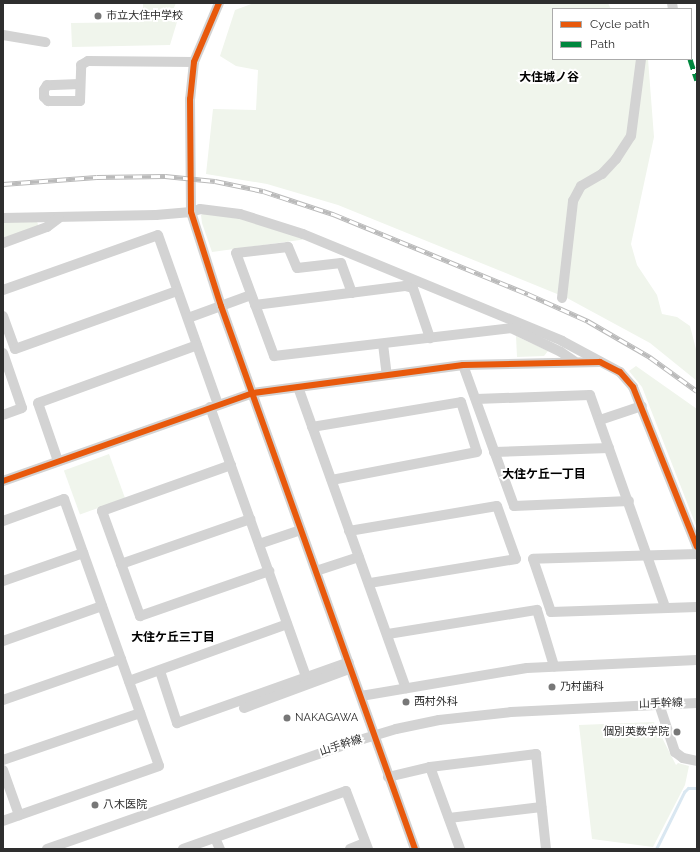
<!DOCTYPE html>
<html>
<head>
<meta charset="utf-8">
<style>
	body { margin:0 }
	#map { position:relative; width:700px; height:852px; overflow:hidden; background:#fff; font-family:Raleway,"Noto Sans JP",sans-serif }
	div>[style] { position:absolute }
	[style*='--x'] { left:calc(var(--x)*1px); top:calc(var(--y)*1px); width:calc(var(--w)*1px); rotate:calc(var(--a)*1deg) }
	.green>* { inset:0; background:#f0f5ec; transform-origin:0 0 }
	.stream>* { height:3px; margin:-1.5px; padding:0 1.5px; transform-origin:1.5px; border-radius:1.5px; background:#d9e7f1 }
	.minor>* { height:10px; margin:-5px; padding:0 5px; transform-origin:5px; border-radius:5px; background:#d3d3d3 }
	.rail>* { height:4.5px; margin-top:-2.25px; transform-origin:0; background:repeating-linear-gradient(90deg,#fff 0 9px,#bababa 0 18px); box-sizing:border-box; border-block:1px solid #bababa }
	.quiet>* { height:5px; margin-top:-2.5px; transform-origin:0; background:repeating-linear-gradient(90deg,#00873e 0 10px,transparent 0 15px) }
	.cycleway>* { height:6px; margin:-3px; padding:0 3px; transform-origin:3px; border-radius:3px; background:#e8590c }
	.dots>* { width:11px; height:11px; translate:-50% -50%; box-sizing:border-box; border:2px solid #fff; border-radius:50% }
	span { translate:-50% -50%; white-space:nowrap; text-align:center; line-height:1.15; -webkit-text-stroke:4px #fff; paint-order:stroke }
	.poi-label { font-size:11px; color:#2e2e2e }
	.left { translate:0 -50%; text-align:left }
	.right { translate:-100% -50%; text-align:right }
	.street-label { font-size:11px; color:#2e2e2e }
	.neighbourhood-label { font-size:12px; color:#000; font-weight:700 }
	.frame { position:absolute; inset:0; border:4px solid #2e2e2e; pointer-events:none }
	.legend { position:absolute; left:552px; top:8px; width:140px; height:52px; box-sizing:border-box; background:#fff; border:1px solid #ababab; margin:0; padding:5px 7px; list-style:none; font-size:12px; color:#2e2e2e }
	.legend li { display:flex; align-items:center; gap:8px; height:20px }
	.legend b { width:20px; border:1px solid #ababab }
</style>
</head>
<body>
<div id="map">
	<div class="green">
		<i style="clip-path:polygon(143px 3px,176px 3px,168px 21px,177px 22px,170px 45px,72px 47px,71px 23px,143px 22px)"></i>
		<i style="clip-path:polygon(254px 3px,608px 3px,611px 9px,553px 9px,553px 59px,648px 59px,654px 137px,631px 244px,637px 265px,657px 295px,662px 314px,677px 317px,690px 326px,697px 353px,697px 381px,650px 343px,567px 298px,338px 205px,267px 184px,206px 174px,213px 109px,256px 110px,258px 70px,236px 66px,220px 56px,235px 10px)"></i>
		<i style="clip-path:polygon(206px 212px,224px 213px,307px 239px,212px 252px,202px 223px,201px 215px)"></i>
		<i style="clip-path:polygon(3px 222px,37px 222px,38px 224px,37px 227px,3px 239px)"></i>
		<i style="clip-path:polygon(516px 336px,548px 351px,544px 356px,517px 357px)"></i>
		<i style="clip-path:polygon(636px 366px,697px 409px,697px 528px,642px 387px,629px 371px)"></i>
		<i style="left:109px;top:454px;width:47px;height:48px;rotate:70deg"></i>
		<i style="clip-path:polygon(654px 722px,676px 765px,678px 763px,689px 766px,685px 785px,653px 847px,592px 839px,579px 725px)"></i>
	</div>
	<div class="stream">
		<i style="--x:656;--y:849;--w:64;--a:-63.8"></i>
		<i style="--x:684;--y:792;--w:6;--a:-45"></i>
		<i style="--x:688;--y:788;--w:9;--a:0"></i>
	</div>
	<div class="minor">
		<i style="--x:219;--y:3;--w:64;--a:113"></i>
		<i style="--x:194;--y:62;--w:37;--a:96"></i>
		<i style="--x:190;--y:99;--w:113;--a:89.5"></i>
		<i style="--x:191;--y:212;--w:99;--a:72.3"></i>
		<i style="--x:221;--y:306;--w:577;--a:70.34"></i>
		<i style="--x:672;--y:3;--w:6;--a:81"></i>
		<i style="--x:3;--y:35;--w:43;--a:9.5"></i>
		<i style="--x:80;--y:84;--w:33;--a:178"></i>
		<i style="--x:47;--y:85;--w:6;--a:121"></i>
		<i style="--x:44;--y:90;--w:7;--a:90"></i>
		<i style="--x:44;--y:97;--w:6;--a:45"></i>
		<i style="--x:48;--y:101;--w:32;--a:0"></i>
		<i style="--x:80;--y:101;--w:36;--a:-88"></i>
		<i style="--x:81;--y:65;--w:8;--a:-30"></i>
		<i style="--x:88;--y:61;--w:106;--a:0.5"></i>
		<i style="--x:3;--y:218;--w:153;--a:-1.1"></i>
		<i style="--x:156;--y:215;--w:35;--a:-5"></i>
		<i style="--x:191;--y:212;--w:9;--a:-18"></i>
		<i style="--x:200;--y:209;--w:40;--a:7.1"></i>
		<i style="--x:240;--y:214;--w:66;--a:17.6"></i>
		<i style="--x:303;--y:234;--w:280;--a:22.4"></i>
		<i style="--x:562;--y:341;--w:66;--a:28.1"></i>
		<i style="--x:620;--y:372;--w:20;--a:49"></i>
		<i style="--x:633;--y:387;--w:172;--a:68.2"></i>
		<i style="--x:3;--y:243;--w:47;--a:-20"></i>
		<i style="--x:47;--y:227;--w:15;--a:-37"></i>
		<i style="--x:3;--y:290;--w:164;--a:-19.5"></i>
		<i style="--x:158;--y:235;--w:179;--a:70.5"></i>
		<i style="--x:352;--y:293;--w:32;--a:-110"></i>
		<i style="--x:341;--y:263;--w:44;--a:173.5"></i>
		<i style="--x:297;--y:268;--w:23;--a:-113"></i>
		<i style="--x:288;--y:247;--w:52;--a:173.4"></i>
		<i style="--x:236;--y:253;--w:110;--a:69.7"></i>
		<i style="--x:274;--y:356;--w:239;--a:-6.7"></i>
		<i style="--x:511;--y:328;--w:55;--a:25.6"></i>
		<i style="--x:561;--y:352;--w:16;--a:35"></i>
		<i style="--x:562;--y:298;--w:98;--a:-83.5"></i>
		<i style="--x:573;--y:201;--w:17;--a:-62"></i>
		<i style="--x:581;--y:186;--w:24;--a:-30"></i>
		<i style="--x:602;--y:174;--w:21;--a:-47"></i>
		<i style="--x:616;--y:159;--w:27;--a:-57"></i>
		<i style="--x:631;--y:136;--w:78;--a:-82.6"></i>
		<i style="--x:255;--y:305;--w:151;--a:-7.2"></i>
		<i style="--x:405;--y:286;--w:8;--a:14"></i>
		<i style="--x:413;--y:288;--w:53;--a:71.2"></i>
		<i style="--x:3;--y:316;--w:35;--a:70"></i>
		<i style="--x:15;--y:349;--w:172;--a:-19.7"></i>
		<i style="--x:188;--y:318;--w:67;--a:-20.1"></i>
		<i style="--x:383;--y:344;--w:31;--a:83"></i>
		<i style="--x:3;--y:353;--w:58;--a:70.9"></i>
		<i style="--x:22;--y:408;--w:20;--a:160"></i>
		<i style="--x:463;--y:365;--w:150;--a:70.1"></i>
		<i style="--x:514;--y:506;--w:115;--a:-2.5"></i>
		<i style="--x:298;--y:387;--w:320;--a:70.3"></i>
		<i style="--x:476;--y:399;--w:114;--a:-2"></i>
		<i style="--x:590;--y:395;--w:225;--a:70.5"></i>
		<i style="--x:210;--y:407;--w:287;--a:70.4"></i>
		<i style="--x:600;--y:420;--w:44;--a:-18.4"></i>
		<i style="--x:312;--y:427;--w:151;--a:-9.5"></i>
		<i style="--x:461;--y:402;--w:52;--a:72.3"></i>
		<i style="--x:477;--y:452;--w:148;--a:169.1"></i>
		<i style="--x:494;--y:452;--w:115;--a:-2"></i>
		<i style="--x:58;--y:461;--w:61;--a:-109"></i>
		<i style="--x:38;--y:403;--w:169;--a:-20"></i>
		<i style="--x:231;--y:465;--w:137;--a:160.4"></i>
		<i style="--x:102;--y:511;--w:112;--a:70.1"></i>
		<i style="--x:140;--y:616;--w:137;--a:-19.2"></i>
		<i style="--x:3;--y:481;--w:265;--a:-19.4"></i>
		<i style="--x:253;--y:393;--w:212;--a:-7.6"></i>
		<i style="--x:463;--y:365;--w:137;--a:-1.3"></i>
		<i style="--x:3;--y:521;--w:65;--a:-19.8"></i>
		<i style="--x:64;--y:499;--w:283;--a:70.4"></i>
		<i style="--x:159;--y:766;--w:165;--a:160.6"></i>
		<i style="--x:349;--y:531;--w:150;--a:-9.6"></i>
		<i style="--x:497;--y:506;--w:56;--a:70.3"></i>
		<i style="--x:516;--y:559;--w:149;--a:170.7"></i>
		<i style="--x:259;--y:544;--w:44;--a:-18.4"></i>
		<i style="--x:697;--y:554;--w:164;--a:178.3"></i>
		<i style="--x:533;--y:559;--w:56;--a:71.2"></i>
		<i style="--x:551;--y:612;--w:146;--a:-2"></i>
		<i style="--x:121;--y:564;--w:137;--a:-19.2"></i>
		<i style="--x:316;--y:571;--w:45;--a:-18"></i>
		<i style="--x:3;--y:581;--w:85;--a:-19.3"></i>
		<i style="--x:388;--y:634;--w:151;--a:-9.2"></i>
		<i style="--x:537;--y:610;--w:59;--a:73.1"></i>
		<i style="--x:3;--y:641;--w:105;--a:-19.5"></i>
		<i style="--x:160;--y:671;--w:55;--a:71.9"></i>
		<i style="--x:177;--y:723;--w:182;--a:-19.5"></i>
		<i style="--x:129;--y:681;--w:168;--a:-19.8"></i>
		<i style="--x:361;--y:696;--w:168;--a:-9.6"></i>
		<i style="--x:527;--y:668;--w:170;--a:-2.7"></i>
		<i style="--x:3;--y:700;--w:125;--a:-19.2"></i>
		<i style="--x:659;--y:704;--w:51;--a:71.6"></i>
		<i style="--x:675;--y:752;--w:10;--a:37"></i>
		<i style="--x:683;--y:758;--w:14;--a:12"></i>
		<i style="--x:244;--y:708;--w:112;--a:-20.4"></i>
		<i style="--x:3;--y:760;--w:145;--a:-18.9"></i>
		<i style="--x:430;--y:767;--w:87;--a:69.9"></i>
		<i style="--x:3;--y:770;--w:48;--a:70.4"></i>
		<i style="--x:388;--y:777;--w:43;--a:-13.4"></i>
		<i style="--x:430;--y:767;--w:107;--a:-7"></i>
		<i style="--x:536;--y:754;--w:96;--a:84"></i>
		<i style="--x:449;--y:818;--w:93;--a:-6.8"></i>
		<i style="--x:215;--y:838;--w:12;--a:66"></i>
		<i style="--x:47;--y:849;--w:324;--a:-19.3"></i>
		<i style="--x:353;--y:742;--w:45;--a:-16.8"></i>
		<i style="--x:396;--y:729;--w:44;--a:-11.8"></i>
		<i style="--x:439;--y:720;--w:72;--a:-6.3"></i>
		<i style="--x:511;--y:712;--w:186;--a:-2.8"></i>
		<i style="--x:183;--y:849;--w:173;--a:-19.6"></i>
		<i style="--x:346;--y:791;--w:62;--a:69.2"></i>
		<i style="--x:350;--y:849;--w:16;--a:-22"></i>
	</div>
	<div class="rail">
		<i style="--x:3;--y:184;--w:94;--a:-4.3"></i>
		<i style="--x:97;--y:177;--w:68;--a:-0.8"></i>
		<i style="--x:165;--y:176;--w:50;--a:5.7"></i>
		<i style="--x:215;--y:181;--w:49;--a:11.8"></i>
		<i style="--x:263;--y:191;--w:74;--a:18.2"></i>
		<i style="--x:333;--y:214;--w:211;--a:22.3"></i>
		<i style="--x:528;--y:294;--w:66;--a:24.2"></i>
		<i style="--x:588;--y:321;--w:72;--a:30.1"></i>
		<i style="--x:650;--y:357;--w:58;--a:35.9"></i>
	</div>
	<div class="quiet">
		<i style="--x:690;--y:59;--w:22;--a:72"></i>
	</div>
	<div class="cycleway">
		<i style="--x:219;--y:3;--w:64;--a:113"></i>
		<i style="--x:194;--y:62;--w:37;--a:96"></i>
		<i style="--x:190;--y:99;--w:113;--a:89.5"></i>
		<i style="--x:191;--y:212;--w:99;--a:72.3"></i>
		<i style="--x:221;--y:306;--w:577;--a:70.34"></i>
		<i style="--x:3;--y:481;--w:265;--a:-19.4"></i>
		<i style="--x:253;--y:393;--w:212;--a:-7.6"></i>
		<i style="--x:463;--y:365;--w:137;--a:-1.3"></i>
		<i style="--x:600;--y:362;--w:22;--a:27"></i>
		<i style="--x:620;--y:372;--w:20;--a:49"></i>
		<i style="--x:633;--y:387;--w:172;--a:68.2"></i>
	</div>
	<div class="dots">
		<i style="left:98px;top:16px;background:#777"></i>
		<i style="left:552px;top:687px;background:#777"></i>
		<i style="left:406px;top:702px;background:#777"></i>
		<i style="left:287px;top:718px;background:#777"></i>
		<i style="left:677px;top:732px;background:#777"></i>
		<i style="left:95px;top:805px;background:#777"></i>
	</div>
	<div class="poi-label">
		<span class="left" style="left:106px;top:16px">市立大住中学校</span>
		<span class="left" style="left:560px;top:687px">乃村歯科</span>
		<span class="left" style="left:414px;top:702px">西村外科</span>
		<span class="left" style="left:295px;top:718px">NAKAGAWA</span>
		<span class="right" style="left:669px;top:732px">個別英数学院</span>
		<span class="left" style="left:103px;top:805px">八木医院</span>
	</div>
	<div class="street-label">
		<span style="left:661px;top:704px;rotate:-2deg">山手幹線</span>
		<span style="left:341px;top:746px;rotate:-18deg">山手幹線</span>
	</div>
	<div class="neighbourhood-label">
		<span style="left:549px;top:78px">大住城ノ谷</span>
		<span style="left:544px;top:475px">大住ケ丘一丁目</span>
		<span style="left:173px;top:638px">大住ケ丘三丁目</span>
	</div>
	<div class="frame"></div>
	<ul class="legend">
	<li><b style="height:5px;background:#e8590c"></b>Cycle path</li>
	<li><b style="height:5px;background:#00873e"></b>Path</li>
	</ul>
</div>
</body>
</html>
